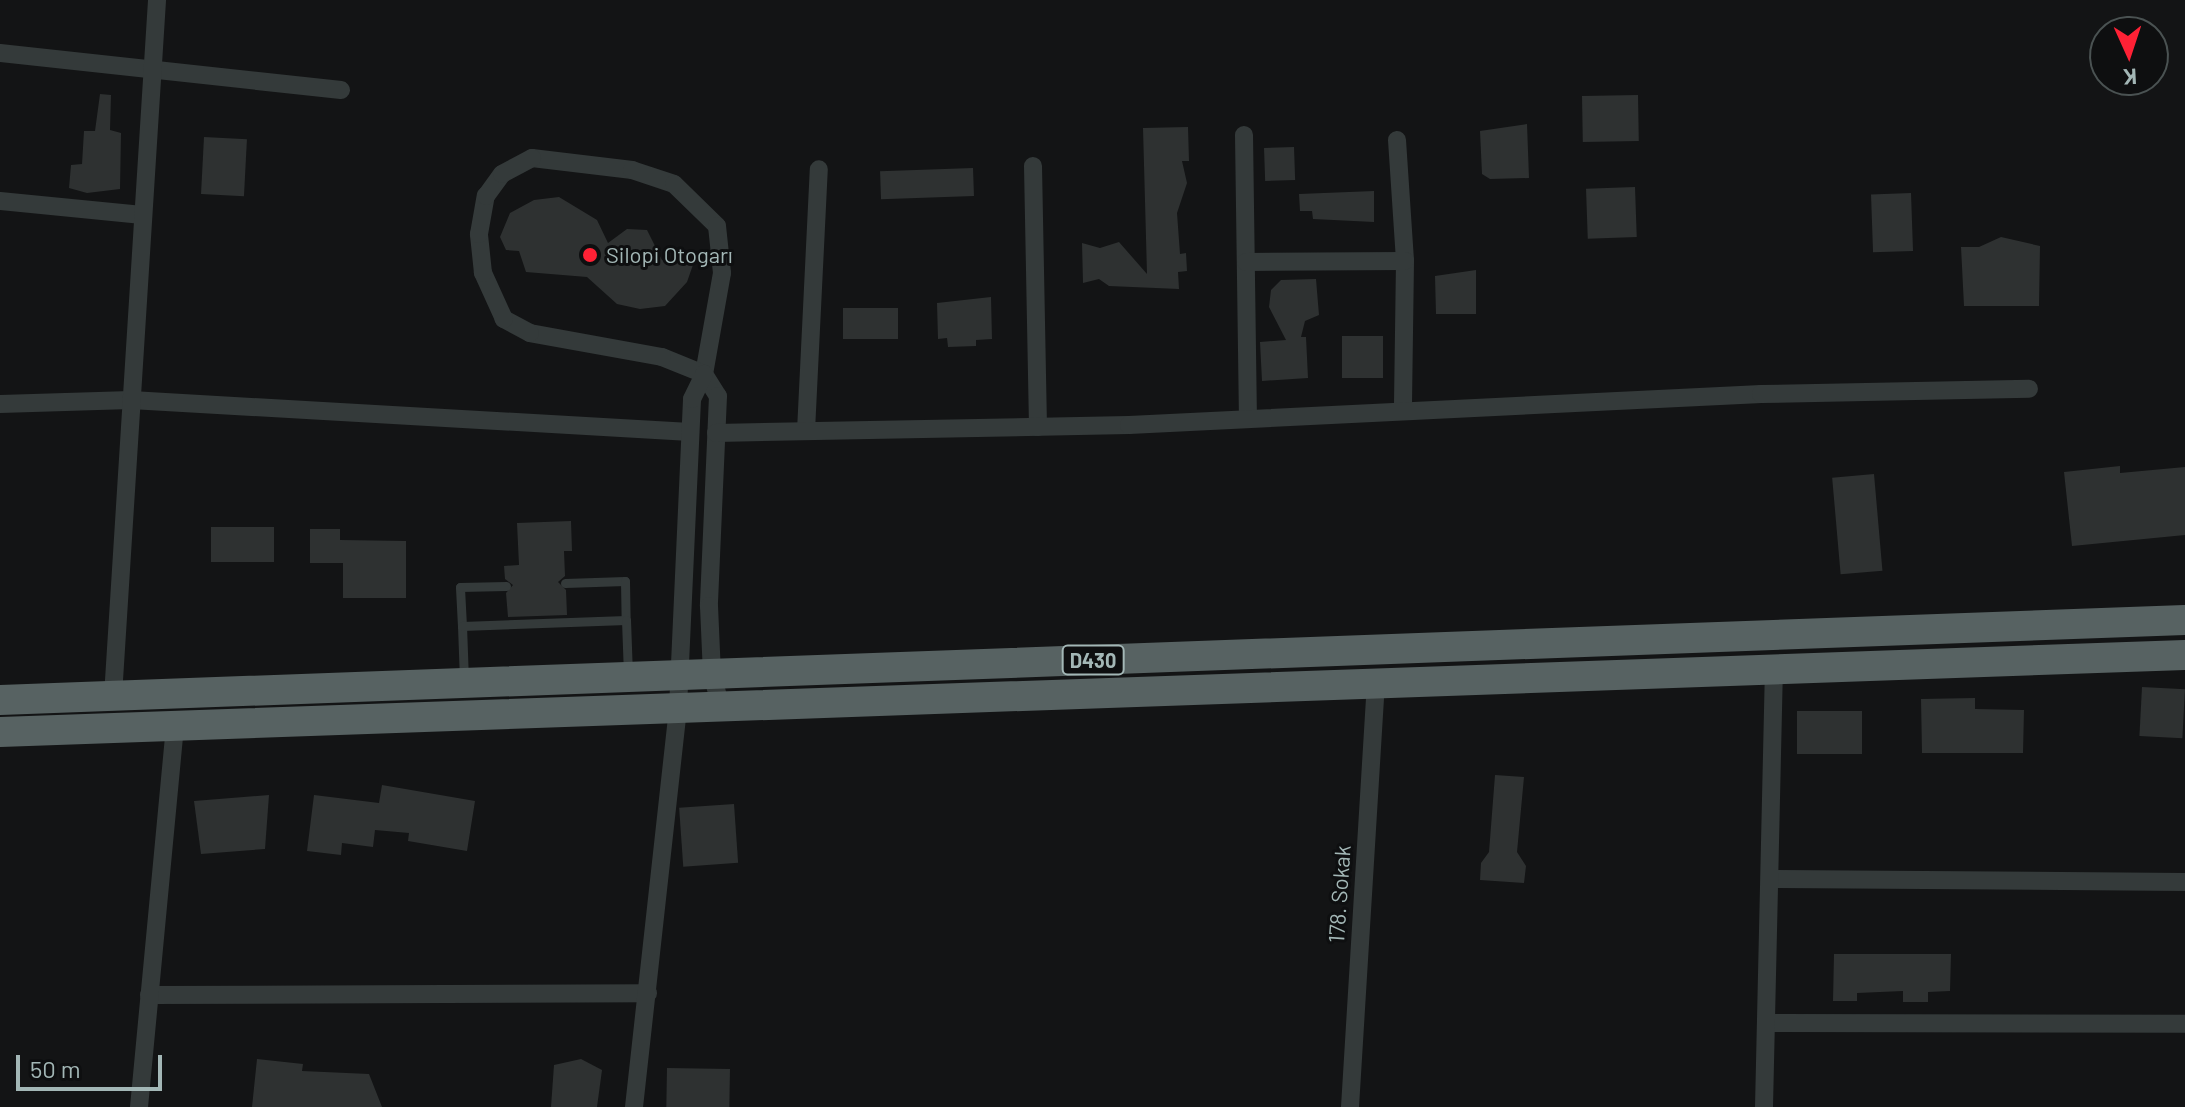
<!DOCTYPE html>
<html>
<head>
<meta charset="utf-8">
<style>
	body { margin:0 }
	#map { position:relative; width:2185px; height:1107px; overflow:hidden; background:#131415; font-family:Barlow,sans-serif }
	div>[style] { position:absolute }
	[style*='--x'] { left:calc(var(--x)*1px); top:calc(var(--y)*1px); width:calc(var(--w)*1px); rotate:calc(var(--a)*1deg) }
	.building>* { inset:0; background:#2e3131; transform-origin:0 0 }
	.service>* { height:9px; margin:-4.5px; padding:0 4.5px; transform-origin:4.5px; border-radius:4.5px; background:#343a3a }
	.minor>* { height:18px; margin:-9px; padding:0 9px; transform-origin:9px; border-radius:9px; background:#343a3a }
	.trunk>* { height:30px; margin:-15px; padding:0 15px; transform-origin:15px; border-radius:15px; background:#576262 }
	.dots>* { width:22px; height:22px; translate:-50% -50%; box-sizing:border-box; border:4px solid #0e0f10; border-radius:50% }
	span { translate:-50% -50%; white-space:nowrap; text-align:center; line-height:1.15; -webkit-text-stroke:6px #0e0f10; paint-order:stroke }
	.shield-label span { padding:2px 6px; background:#0e0f10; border:2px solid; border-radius:6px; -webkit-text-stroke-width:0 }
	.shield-label { font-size:20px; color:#a3b7b6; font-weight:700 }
	.poi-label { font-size:22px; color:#a3b7b6 }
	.left { translate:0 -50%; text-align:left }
	.street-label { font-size:22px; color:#a3b7b6 }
	.north { position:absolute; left:2089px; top:16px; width:80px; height:80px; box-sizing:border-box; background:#0e0f10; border:2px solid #4a5252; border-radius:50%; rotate:177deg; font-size:22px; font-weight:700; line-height:32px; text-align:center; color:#a3b7b6 }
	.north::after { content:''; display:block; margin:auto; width:28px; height:36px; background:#ff2135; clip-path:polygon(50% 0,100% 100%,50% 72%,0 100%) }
	.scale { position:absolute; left:16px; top:1055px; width:146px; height:36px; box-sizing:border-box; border:4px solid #a3b7b6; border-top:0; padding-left:10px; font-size:24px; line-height:28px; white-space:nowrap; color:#a3b7b6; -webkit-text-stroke:6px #0e0f10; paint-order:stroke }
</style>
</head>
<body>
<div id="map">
	<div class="building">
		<i style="clip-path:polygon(100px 94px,111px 95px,110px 130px,121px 133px,120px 189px,87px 193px,69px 188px,71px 165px,82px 164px,84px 131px,95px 131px)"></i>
		<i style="left:1638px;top:95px;width:46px;height:56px;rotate:89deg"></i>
		<i style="clip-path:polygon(1527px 124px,1529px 178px,1490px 179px,1482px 174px,1480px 131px)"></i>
		<i style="clip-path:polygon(1188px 127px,1189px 161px,1182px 161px,1187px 183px,1177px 213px,1180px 254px,1186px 253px,1187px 271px,1178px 272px,1179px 289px,1109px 286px,1099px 279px,1083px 283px,1082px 243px,1100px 248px,1119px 242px,1147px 274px,1143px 128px)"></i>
		<i style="left:204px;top:137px;width:43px;height:57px;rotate:3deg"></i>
		<i style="left:1294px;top:147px;width:33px;height:30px;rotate:88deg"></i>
		<i style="left:973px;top:168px;width:28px;height:93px;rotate:88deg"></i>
		<i style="left:1635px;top:187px;width:50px;height:49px;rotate:88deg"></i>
		<i style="clip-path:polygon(1374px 191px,1374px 222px,1313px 219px,1312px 211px,1300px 211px,1299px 194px)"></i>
		<i style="left:1911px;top:193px;width:58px;height:40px;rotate:88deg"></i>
		<i style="clip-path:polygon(559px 197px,597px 220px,608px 243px,627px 229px,647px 230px,662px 260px,694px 262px,687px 282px,665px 306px,640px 309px,617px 304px,587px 277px,526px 272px,519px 251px,506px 250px,500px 237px,510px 213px,534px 200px)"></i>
		<i style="clip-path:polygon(2001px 237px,2040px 246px,2039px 306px,1964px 306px,1961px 247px,1979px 247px)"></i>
		<i style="clip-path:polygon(1476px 270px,1476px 314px,1436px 314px,1435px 276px)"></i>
		<i style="clip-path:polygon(1316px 279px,1319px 315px,1305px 321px,1301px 337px,1306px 337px,1308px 378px,1262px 381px,1260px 342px,1286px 340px,1269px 307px,1271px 290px,1281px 280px)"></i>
		<i style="clip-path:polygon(991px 297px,992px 339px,976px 340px,976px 346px,948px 347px,947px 338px,938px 339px,937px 303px)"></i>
		<i style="left:843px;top:308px;width:55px;height:31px"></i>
		<i style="left:1342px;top:336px;width:41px;height:42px"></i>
		<i style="clip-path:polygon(2120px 466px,2120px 473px,2185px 467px,2185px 535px,2072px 546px,2064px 472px)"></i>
		<i style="left:1874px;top:474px;width:97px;height:42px;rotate:85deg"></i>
		<i style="clip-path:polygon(571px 521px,572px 551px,564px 551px,565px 576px,558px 582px,566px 590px,567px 615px,508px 617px,506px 593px,513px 585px,505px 579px,504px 566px,519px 565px,517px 523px)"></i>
		<i style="left:211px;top:527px;width:63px;height:35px"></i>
		<i style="clip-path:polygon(310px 529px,340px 529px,340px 540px,406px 541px,406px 598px,343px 598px,343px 563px,310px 563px)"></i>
		<i style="left:2142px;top:687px;width:43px;height:49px;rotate:3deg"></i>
		<i style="clip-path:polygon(1975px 698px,1975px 709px,2024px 710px,2023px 753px,1922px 753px,1921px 699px)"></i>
		<i style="left:1797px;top:711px;width:65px;height:43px"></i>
		<i style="clip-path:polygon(1495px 775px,1524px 777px,1517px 852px,1526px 866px,1524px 883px,1480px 880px,1481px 863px,1489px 852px)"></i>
		<i style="clip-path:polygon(382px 785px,475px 801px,467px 851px,408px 841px,409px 833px,375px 830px,373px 847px,342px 843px,341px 855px,307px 851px,314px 795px,379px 803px)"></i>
		<i style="clip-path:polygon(269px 795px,265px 849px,201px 854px,194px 801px)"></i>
		<i style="left:734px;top:804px;width:59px;height:55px;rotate:86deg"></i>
		<i style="clip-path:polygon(1834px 954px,1951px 954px,1950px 991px,1928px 992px,1928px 1002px,1903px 1002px,1903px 991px,1857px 993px,1857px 1001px,1833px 1001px)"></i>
		<i style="clip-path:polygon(257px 1059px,303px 1064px,302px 1071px,369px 1074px,382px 1107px,252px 1107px)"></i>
		<i style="clip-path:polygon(581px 1059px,602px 1070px,597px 1107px,551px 1107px,554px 1065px)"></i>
		<i style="left:667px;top:1068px;width:63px;height:39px;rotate:1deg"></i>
	</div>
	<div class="service">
		<i style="--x:565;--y:583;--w:60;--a:-1.9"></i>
		<i style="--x:625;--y:581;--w:39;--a:89"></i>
		<i style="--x:462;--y:626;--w:39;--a:-93"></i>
		<i style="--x:460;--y:587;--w:46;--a:-1.2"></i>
		<i style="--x:464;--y:680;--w:54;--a:-92.1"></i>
		<i style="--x:462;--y:626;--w:164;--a:-2.1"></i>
		<i style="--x:626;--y:620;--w:54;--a:87.9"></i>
	</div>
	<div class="minor">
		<i style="--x:0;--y:53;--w:343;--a:6.2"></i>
		<i style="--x:1244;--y:135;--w:284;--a:89.2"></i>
		<i style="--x:1397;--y:140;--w:121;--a:86.2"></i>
		<i style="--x:1405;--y:261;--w:148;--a:90.8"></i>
		<i style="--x:532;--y:158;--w:101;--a:6.8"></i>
		<i style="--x:632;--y:170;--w:44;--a:18.4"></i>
		<i style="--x:674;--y:184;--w:60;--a:44.3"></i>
		<i style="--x:717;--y:226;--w:47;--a:83.9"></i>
		<i style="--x:722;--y:273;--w:103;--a:100.1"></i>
		<i style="--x:704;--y:374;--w:45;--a:-158"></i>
		<i style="--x:662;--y:357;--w:134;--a:-169.7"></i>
		<i style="--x:530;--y:333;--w:30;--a:-152"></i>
		<i style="--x:504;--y:319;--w:51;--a:-114.5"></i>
		<i style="--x:483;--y:273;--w:39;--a:-96"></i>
		<i style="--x:479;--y:234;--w:39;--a:-80"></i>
		<i style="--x:486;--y:196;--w:27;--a:-54"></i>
		<i style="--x:502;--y:174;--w:34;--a:-28"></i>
		<i style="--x:1033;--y:166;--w:261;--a:88.9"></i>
		<i style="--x:0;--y:201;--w:143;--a:5.6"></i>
		<i style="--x:1246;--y:262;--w:159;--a:-0.4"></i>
		<i style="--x:704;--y:374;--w:26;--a:58"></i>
		<i style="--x:718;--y:396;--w:210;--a:92.5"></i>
		<i style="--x:709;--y:606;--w:68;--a:87.5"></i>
		<i style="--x:712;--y:674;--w:34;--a:75"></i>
		<i style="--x:0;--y:404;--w:131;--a:-1.7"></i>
		<i style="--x:131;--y:400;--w:560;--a:3.28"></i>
		<i style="--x:806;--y:431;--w:262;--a:-87.2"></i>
		<i style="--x:716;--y:433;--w:413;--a:-1.1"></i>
		<i style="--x:1129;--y:425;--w:633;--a:-2.81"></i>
		<i style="--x:1761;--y:394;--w:268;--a:-1.1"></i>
		<i style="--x:113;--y:696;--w:697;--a:-86.38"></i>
		<i style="--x:1770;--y:879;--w:415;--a:0.4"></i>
		<i style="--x:149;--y:995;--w:499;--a:-0.2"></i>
		<i style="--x:1766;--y:1023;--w:419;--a:0.1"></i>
		<i style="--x:139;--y:1107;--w:383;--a:-84.6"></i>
		<i style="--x:634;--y:1107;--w:401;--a:-83.7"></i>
		<i style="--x:678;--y:708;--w:309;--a:-87.4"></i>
		<i style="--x:692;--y:399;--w:28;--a:-64"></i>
		<i style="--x:1350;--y:1107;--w:425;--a:-86.5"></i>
		<i style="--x:1764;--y:1107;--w:438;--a:-88.7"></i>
	</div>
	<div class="trunk">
		<i style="--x:0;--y:700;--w:2186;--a:-2.1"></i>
		<i style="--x:0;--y:732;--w:2186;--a:-2.02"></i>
	</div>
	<div class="dots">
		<i style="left:590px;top:255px;background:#ff2135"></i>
	</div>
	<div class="shield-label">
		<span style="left:1093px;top:660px">D430</span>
	</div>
	<div class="poi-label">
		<span class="left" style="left:606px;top:255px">Silopi Otogarı</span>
	</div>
	<div class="street-label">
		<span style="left:1339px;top:894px;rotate:-86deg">178. Sokak</span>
	</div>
	<div class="north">K</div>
	<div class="scale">50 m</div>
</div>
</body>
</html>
